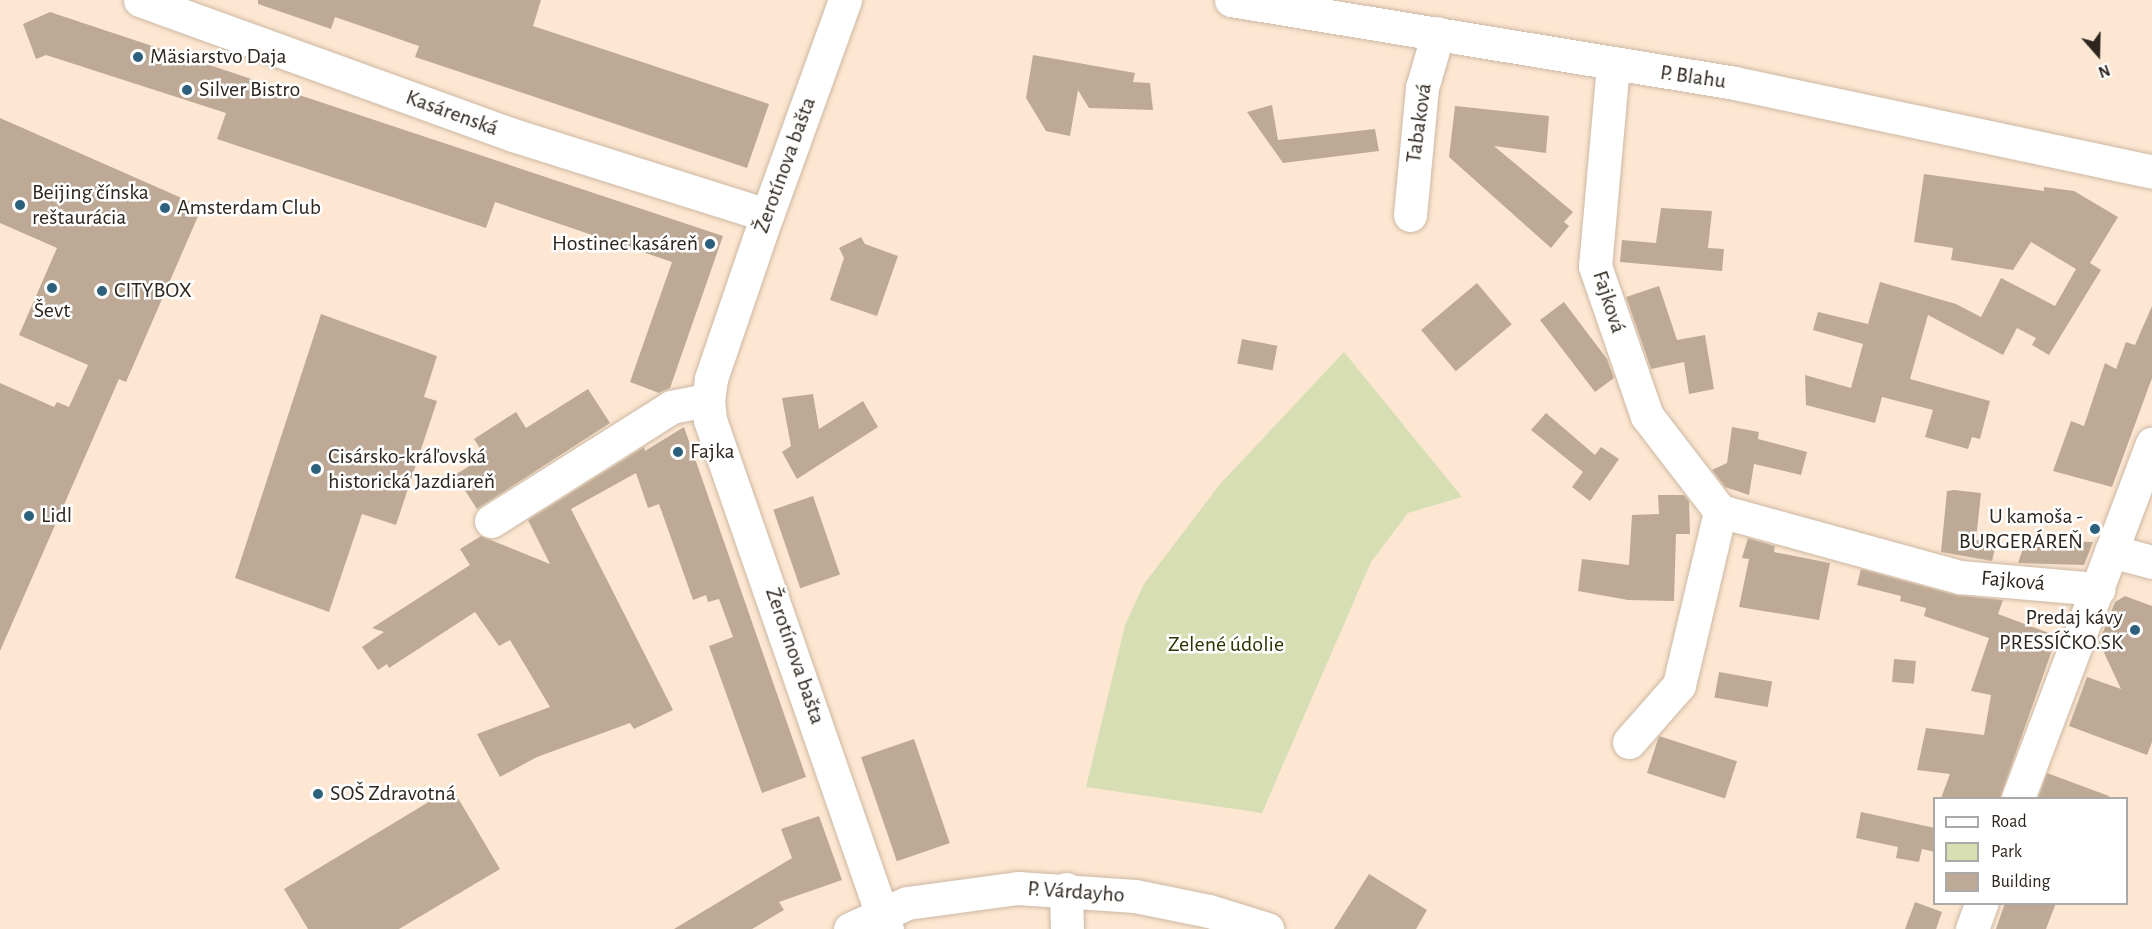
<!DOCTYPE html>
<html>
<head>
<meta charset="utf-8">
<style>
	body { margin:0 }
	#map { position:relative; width:2152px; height:929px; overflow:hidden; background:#fde7d2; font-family:"Alegreya Sans",sans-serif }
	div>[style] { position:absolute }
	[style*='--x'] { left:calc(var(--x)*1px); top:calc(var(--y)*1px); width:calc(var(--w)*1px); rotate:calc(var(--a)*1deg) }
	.green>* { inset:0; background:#d7deb4 }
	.building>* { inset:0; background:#bda995; transform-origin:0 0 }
	.roads { filter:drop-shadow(0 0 2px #ccb8a3) drop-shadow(0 0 2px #ccb8a3) }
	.street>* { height:33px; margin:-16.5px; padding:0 16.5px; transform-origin:16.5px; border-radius:16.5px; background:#fff }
	.dots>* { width:16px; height:16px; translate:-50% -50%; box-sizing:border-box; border:3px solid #fff; border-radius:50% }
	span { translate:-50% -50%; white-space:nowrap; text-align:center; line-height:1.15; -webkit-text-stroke:5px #fff; paint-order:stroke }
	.poi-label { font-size:22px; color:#2e261e }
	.left { translate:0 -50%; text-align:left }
	.right { translate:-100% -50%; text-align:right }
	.street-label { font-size:22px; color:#2e261e }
	.park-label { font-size:22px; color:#2f3300 }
	.legend { position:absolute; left:1933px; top:797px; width:195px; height:108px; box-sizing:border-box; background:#fff; border:2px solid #aba8a5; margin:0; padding:8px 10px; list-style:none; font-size:18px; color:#2e261e }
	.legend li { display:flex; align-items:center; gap:12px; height:30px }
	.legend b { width:30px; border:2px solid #aba8a5 }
	.north { position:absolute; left:2068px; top:24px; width:60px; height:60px; -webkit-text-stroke:4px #fff; paint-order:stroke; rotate:160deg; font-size:16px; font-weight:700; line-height:24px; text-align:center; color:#2e261e }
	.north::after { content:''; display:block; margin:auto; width:21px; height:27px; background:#2e261e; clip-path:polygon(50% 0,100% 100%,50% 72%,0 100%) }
</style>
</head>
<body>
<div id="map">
	<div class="green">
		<i style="clip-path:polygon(1344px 352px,1462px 497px,1408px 513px,1371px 562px,1262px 813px,1086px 787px,1125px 625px,1144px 584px,1220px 484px)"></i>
	</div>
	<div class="building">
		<i style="clip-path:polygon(258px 0,541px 0,533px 26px,769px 104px,747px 168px,415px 57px,419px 46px,335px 17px,331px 29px,258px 4px)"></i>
		<i style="clip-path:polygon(50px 12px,723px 236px,670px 388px,659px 393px,630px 382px,672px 262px,495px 202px,486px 228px,217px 139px,226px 113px,46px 55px,36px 59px,23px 24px)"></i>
		<i style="clip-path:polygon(1033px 55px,1135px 73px,1133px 82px,1150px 83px,1153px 110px,1089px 108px,1078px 90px,1070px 136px,1046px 131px,1026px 98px)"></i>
		<i style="clip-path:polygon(1272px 105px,1278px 140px,1375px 129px,1379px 151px,1283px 163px,1247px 112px)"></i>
		<i style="clip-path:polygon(1455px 106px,1549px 116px,1546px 153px,1494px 146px,1573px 212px,1564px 222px,1569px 226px,1551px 248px,1449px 157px)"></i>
		<i style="clip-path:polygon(0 118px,202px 207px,126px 382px,119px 379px,0 651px,0 383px,54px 407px,57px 402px,69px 407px,88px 365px,19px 335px,57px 248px,0 223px)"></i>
		<i style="clip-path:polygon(1924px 174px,2044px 191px,2044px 187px,2074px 191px,2118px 217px,2090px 263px,2101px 270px,2049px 355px,2032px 345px,2036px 338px,2017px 328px,2003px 355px,1928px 315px,1910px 379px,1990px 401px,1980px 439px,1972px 437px,1968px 449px,1925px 437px,1933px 410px,1882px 397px,1875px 423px,1806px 405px,1805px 375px,1851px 388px,1863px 344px,1813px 330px,1818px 312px,1868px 324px,1880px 282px,1956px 304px,1981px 317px,2001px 278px,2055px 306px,2076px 269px,2031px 242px,2013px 270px,1951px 260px,1953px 248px,1914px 242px)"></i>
		<i style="clip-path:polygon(1661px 208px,1712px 211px,1708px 248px,1724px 249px,1722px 271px,1620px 262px,1622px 240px,1656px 243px)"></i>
		<i style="clip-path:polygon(861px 237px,865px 244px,898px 256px,877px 316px,830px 300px,844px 258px,839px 248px)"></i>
		<i style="left:1477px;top:283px;width:54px;height:73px;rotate:50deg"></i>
		<i style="clip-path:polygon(1659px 286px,1677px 340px,1705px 335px,1714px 389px,1689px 394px,1684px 362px,1651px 369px,1626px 297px)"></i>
		<i style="clip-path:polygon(1564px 302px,1607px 359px,1614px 378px,1595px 392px,1540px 320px)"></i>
		<i style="clip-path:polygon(2152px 306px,2152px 378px,2112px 487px,2053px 471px,2071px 421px,2084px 426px,2105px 363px,2116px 369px,2126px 342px,2135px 345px)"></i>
		<i style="clip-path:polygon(321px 314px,437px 356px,424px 397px,437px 401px,396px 525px,362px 514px,329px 612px,235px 578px)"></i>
		<i style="left:1242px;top:339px;width:36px;height:25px;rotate:11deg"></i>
		<i style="clip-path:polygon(588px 389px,610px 423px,477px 509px,455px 475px,485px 456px,474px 439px,516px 412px,526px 428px)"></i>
		<i style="clip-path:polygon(813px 394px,819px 429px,863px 401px,878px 427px,797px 479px,782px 452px,791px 446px,782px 398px)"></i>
		<i style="clip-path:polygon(1546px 413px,1595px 455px,1601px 447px,1619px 459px,1590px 501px,1572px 487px,1583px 472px,1531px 430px)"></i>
		<i style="clip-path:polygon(684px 427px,806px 777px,762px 793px,709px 646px,733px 637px,719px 599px,708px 602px,706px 595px,693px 600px,659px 504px,648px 508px,636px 473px,571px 509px,673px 710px,634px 729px,630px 723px,537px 757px,500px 777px,477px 734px,550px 707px,510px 640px,499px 646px,475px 612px,389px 668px,387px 664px,378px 670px,362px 647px,384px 632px,372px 628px,470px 565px,460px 549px,481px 536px,550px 564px,528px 520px,644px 447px,645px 451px)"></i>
		<i style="clip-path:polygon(1732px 427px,1759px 432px,1758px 439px,1807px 452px,1801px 475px,1754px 464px,1749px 495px,1725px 487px,1712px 470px,1727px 463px)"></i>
		<i style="clip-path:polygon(1954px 490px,1981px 493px,1976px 540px,1997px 540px,1992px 561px,1941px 552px,1947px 491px)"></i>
		<i style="clip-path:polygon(1658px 495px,1684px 495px,1689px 501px,1690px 534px,1676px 534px,1674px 601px,1628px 600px,1578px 591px,1582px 559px,1629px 565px,1632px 515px,1659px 514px)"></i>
		<i style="left:813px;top:496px;width:83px;height:42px;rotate:71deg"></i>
		<i style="clip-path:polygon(1748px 538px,1775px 546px,1774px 552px,1830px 563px,1819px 620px,1739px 607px,1749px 559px,1742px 558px)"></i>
		<i style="clip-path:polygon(2026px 540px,2093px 542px,2084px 565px,2018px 563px)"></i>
		<i style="clip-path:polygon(1861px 569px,1955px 595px,2003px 600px,1998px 614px,2057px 636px,2000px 798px,1941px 798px,1950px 774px,1917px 770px,1926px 728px,1984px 735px,1991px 695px,1971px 691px,1989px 638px,1924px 616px,1926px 608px,1900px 601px,1901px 596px,1857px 585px)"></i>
		<i style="clip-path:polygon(2125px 596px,2152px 606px,2152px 742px,2147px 755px,2069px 726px,2087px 677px,2121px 689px,2099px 642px,2115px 602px)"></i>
		<i style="left:1894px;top:659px;width:22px;height:23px;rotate:5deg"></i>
		<i style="left:1719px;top:672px;width:54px;height:26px;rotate:10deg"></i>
		<i style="left:1659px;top:736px;width:82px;height:39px;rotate:18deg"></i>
		<i style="left:914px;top:739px;width:110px;height:56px;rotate:71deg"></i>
		<i style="clip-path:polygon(2047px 773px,2109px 796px,2109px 798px,2038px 798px)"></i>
		<i style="clip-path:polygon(452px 788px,500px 869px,399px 929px,308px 929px,284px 889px)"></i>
		<i style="clip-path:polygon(1861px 812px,1935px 828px,1935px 852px,1922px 849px,1919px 862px,1896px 858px,1898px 847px,1856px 838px)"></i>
		<i style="clip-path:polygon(819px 816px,842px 880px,779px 902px,784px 910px,752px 929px,674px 929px,792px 858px,781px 829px)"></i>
		<i style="clip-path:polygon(1369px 874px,1427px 910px,1416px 929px,1334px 929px)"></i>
		<i style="clip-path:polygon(1915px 902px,1942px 912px,1936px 929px,1905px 929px)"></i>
		<i style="clip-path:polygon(2005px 903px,2056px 903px,2046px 929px,1996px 929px)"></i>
	</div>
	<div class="roads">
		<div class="street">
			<i style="--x:140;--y:0;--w:397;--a:19.9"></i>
			<i style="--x:513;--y:135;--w:266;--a:17.5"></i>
			<i style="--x:845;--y:0;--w:229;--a:109.9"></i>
			<i style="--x:767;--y:215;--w:173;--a:108.9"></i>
			<i style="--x:711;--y:379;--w:21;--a:98"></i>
			<i style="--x:708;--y:400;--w:20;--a:84"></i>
			<i style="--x:710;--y:420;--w:539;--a:70.83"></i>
			<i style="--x:1231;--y:0;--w:511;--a:9.35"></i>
			<i style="--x:1735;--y:83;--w:426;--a:12"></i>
			<i style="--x:1613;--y:65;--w:202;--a:95.1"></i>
			<i style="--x:1595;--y:266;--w:159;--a:70.9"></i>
			<i style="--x:1647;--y:416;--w:120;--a:52.5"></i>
			<i style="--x:1720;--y:511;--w:249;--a:15.4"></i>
			<i style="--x:1960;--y:577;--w:139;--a:5"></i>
			<i style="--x:1410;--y:215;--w:128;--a:-84.6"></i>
			<i style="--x:1422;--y:88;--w:57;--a:-73.8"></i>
			<i style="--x:491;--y:521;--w:213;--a:-32.3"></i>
			<i style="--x:671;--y:407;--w:38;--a:-11"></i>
			<i style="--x:2111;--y:551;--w:42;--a:15"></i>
			<i style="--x:1629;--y:742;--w:76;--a:-48.7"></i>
			<i style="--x:1679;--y:685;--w:179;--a:-76.7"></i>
			<i style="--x:2018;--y:798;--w:379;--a:-69.3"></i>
			<i style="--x:1066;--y:889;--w:40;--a:88.6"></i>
			<i style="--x:850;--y:929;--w:63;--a:-24.5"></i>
			<i style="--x:907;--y:903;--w:112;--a:-7.7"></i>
			<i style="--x:1018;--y:888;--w:117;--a:3.9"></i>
			<i style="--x:1135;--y:896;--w:76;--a:11.5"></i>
			<i style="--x:1209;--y:911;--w:61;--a:17.2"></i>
			<i style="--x:1972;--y:929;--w:27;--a:-70"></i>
		</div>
	</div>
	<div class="dots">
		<i style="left:138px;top:57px;background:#2c607c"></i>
		<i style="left:187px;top:90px;background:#2c607c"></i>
		<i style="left:20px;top:205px;background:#2c607c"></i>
		<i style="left:165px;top:208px;background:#2c607c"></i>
		<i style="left:710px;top:244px;background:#2c607c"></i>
		<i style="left:52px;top:288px;background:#2c607c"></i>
		<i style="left:102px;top:291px;background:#2c607c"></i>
		<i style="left:678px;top:452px;background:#2c607c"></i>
		<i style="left:316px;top:469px;background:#2c607c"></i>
		<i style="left:29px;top:516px;background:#2c607c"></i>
		<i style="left:2095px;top:529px;background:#2c607c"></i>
		<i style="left:2135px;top:630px;background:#2c607c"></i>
		<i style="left:318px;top:794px;background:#2c607c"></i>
	</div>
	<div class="poi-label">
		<span class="left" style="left:150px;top:57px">Mäsiarstvo Daja</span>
		<span class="left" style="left:199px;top:90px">Silver Bistro</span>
		<span class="left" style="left:32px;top:205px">Beijing čínska<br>reštaurácia</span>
		<span class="left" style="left:177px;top:208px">Amsterdam Club</span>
		<span class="right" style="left:698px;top:244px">Hostinec kasáreň</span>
		<span class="left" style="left:114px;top:291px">CITYBOX</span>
		<span style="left:52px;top:311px">Ševt</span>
		<span class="left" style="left:690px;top:452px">Fajka</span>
		<span class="left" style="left:328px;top:469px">Cisársko-kráľovská<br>historická Jazdiareň</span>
		<span class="left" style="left:41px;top:516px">Lidl</span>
		<span class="right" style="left:2083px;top:529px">U kamoša -<br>BURGERÁREŇ</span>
		<span class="right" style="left:2123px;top:630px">Predaj kávy<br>PRESSÍČKO.SK</span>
		<span class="left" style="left:330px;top:794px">SOŠ Zdravotná</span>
	</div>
	<div class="street-label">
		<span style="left:1693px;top:77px;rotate:8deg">P. Blahu</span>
		<span style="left:452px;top:113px;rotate:20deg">Kasárenská</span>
		<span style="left:1419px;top:123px;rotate:-82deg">Tabaková</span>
		<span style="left:785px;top:165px;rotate:-70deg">Žerotínova bašta</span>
		<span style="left:1609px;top:302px;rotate:72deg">Fajková</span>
		<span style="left:2013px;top:581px;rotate:5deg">Fajková</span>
		<span style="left:795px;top:656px;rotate:71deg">Žerotínova bašta</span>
		<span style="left:1076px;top:892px;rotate:4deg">P. Várdayho</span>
	</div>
	<div class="park-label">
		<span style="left:1226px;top:645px">Zelené údolie</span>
	</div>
	<ul class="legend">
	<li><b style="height:8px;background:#fff"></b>Road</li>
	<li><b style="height:16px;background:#d7deb4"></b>Park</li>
	<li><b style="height:16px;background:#bda995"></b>Building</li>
	</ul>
	<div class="north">N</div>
</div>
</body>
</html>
